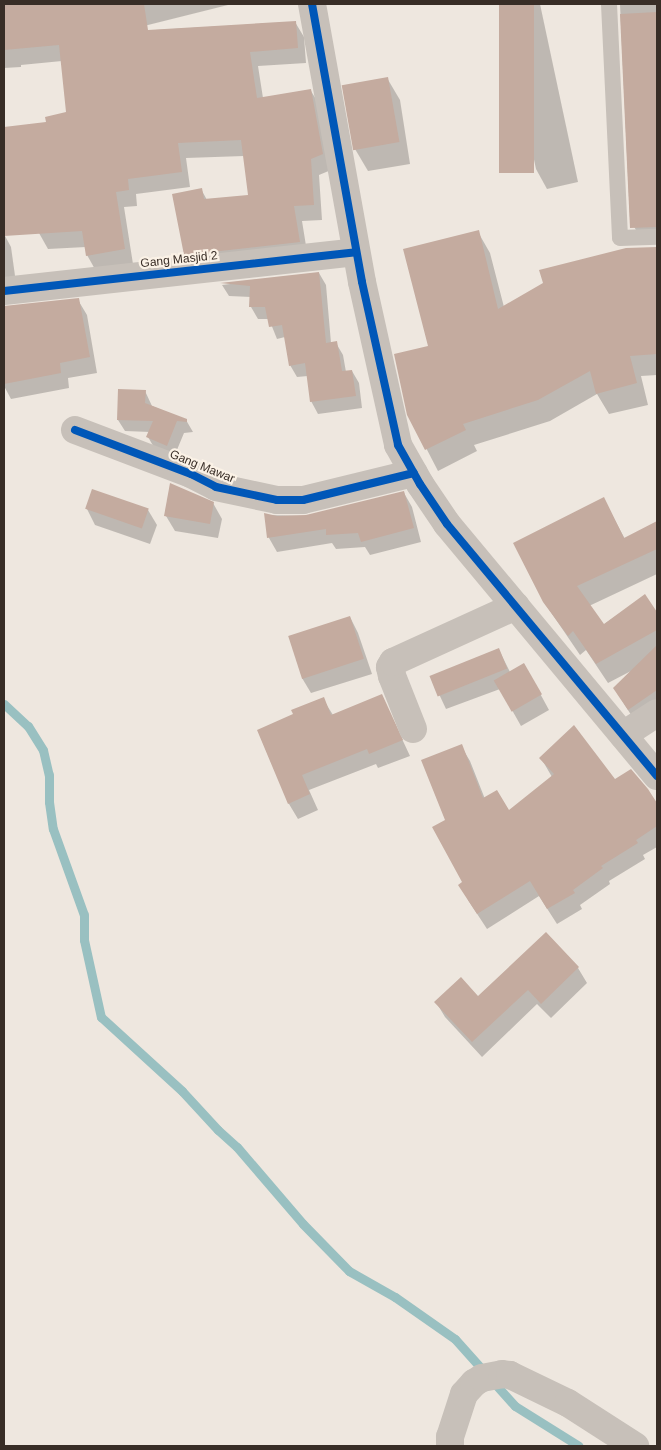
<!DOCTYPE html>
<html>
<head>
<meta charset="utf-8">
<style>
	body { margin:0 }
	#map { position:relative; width:661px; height:1450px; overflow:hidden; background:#eee7df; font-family:Arial,sans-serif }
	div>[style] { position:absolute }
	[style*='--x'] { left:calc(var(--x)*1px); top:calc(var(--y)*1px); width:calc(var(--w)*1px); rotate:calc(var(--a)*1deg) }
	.shadow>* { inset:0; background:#0003 }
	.stream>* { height:9px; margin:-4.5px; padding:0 4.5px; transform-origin:4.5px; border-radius:4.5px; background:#99c0c1 }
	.building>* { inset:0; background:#c4ab9f; transform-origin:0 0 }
	.lane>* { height:16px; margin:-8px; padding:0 8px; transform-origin:8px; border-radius:8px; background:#c7c0b9 }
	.street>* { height:28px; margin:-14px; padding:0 14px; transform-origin:14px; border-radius:14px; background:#c7c0b9 }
	.cycleway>* { height:8px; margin:-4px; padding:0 4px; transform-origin:4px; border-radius:4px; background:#0057b8 }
	span { translate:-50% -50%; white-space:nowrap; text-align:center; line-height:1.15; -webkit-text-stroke:4.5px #fbf2e6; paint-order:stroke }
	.street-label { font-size:12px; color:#382d26 }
	.frame { position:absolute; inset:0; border:5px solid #382d26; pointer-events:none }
</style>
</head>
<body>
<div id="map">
	<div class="shadow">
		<i style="clip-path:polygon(4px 4px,232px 4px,120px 32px,295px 22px,304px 37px,306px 63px,258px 66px,263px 98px,311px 91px,320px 106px,331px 170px,319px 175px,322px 220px,302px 221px,308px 258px,194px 270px,186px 255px,174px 195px,201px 189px,207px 200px,249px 196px,244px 156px,186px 158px,190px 187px,136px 194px,137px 206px,124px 207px,133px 264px,96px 271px,87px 255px,86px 247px,48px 249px,39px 233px,36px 178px,4px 182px,4px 128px,47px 123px,68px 113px,62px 61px,21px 65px,21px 67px,4px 68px)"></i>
		<i style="clip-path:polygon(501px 4px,540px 4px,578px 182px,547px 189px,536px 169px)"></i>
		<i style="clip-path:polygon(620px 4px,657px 4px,657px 238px,642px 240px,630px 220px)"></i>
		<i style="clip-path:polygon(387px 78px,400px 100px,410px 164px,368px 171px,355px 149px)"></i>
		<i style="clip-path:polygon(478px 232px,490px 253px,504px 307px,544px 284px,561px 266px,657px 259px,657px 375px,641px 376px,648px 405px,609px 414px,597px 394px,550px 421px,474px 445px,477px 451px,438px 471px,409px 415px,429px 347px)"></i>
		<i style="clip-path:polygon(4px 234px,11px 247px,17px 290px,4px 293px)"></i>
		<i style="clip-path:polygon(319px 273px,326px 285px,331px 343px,336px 343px,343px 355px,346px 372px,352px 371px,359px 383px,362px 408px,318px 414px,311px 401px,308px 376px,297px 377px,290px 365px,285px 337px,277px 339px,269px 319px,258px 319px,251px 307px,251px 297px,229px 296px,222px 285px)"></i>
		<i style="clip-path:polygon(78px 300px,87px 315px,97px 373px,68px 378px,69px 388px,11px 399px,4px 386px,4px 307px)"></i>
		<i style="clip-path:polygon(145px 391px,152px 406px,186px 420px,193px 432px,184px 433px,174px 457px,155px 449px,148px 437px,150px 432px,125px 431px,118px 420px)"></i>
		<i style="clip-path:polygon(404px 493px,412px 507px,421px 542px,370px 555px,365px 547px,336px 549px,332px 543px,277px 552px,269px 538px,265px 515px,307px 516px)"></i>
		<i style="clip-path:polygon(603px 498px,625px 539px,657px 522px,657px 574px,589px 606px,603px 625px,645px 596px,657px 614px,657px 717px,640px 729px,614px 688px,631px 671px,608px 683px,586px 650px,580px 655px,544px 602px)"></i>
		<i style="clip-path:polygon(213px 503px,222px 519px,218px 538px,175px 531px,166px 516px)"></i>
		<i style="clip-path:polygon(87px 509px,148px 510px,157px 525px,150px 544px,95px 525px)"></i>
		<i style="clip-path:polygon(350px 617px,358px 633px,372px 674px,311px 693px,302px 678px)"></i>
		<i style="clip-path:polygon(499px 650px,510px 672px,524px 664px,549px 710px,521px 726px,500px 689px,446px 709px,431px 677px)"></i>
		<i style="clip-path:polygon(382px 696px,410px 756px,378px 768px,376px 764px,309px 790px,318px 810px,298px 819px,289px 804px,258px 731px,295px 715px,323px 699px,333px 715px)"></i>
		<i style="clip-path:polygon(461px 746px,470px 761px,485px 799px,509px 812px,552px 777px,541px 758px,647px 789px,657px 806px,657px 847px,643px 855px,645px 859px,609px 881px,610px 884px,580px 905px,582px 909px,557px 924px,539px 896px,487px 929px,468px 900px,447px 821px)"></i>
		<i style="clip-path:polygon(546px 934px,578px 968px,587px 983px,551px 1018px,537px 1004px,482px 1057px,445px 1017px,436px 1002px,478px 998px)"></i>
	</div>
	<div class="stream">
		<i style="--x:4;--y:704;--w:33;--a:43"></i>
		<i style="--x:28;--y:726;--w:28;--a:58"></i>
		<i style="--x:43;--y:750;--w:26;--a:77"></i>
		<i style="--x:49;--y:775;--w:27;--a:90"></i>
		<i style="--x:49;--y:802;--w:27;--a:82"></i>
		<i style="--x:53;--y:829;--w:91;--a:70.2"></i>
		<i style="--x:84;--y:915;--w:25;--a:90"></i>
		<i style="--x:84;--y:940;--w:79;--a:77.6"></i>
		<i style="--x:101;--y:1017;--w:110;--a:42.4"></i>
		<i style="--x:182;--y:1091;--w:53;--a:47.3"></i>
		<i style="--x:218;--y:1130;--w:25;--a:42"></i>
		<i style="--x:237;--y:1147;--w:101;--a:49.4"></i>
		<i style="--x:303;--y:1224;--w:66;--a:45.6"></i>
		<i style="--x:349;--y:1271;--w:53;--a:29.5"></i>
		<i style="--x:395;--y:1297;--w:73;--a:35"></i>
		<i style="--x:455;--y:1339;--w:90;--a:48.2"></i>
		<i style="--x:515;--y:1406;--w:75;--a:32"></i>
	</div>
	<div class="building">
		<i style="clip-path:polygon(4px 4px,144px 4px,148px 30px,296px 21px,298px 48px,250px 52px,257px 98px,311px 89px,323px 154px,311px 159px,314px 205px,294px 206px,300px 242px,184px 255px,172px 194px,202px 188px,204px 199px,248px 195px,241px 140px,178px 143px,182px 172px,128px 179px,129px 190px,116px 192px,125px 249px,86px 256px,82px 231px,4px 236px,4px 127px,46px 122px,45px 117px,66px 112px,59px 45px,4px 50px)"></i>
		<i style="left:499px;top:4px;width:35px;height:169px"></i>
		<i style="clip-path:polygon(657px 12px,657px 227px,630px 228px,620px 14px)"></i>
		<i style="left:388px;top:77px;width:66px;height:47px;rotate:80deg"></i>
		<i style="clip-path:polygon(479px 230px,498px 309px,543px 283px,539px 270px,626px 248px,657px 247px,657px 354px,630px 356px,637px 383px,596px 394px,590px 371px,538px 400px,463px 424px,466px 430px,425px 450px,407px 415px,394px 354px,428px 346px,403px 249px)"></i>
		<i style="clip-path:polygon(319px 272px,326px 343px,337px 341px,342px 371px,352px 370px,356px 396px,310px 402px,305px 363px,289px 366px,282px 325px,269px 327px,265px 307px,249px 307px,250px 286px,220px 283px)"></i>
		<i style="clip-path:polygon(79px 298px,90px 357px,60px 363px,61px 373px,4px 384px,4px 306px)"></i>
		<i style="clip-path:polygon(118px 389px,146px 390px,145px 403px,187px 419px,187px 422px,177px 421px,167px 446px,146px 437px,153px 421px,117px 420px)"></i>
		<i style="clip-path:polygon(170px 483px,214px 502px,210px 524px,164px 516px)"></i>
		<i style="left:92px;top:489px;width:60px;height:21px;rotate:19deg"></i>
		<i style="clip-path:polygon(404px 491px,414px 528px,361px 542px,358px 533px,326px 535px,326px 529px,267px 538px,264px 513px,277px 516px,306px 515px)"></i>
		<i style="clip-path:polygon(604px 497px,624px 538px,657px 521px,657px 549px,577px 586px,604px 624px,645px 594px,657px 612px,657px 630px,596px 664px,573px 631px,568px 636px,543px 602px,513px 543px)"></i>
		<i style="left:350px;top:616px;width:45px;height:65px;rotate:72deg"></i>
		<i style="clip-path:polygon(657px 645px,657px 690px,628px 710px,613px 688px)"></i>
		<i style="left:499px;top:648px;width:22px;height:75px;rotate:68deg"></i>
		<i style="left:524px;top:663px;width:36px;height:35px;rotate:60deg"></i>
		<i style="clip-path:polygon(382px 694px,403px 740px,369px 754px,367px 749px,302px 775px,310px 794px,288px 804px,257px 730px,293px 714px,291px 710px,324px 697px,331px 715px)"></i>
		<i style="clip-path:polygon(574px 725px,615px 779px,631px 769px,648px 789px,657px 803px,657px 826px,636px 840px,638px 843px,601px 866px,603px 868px,573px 890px,575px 893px,547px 909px,530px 881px,477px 914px,458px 885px,462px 882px,432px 827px,445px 820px,421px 760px,462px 744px,483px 798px,497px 790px,509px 810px,554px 774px,539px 758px)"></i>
		<i style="clip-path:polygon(546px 932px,579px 967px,541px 1004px,528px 990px,472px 1042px,434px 1002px,461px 977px,478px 996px)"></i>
	</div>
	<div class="lane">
		<i style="--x:609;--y:4;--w:234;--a:87.3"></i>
		<i style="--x:620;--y:238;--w:37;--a:-2"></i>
	</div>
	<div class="street">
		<i style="--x:312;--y:4;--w:282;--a:79.8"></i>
		<i style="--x:362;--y:282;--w:167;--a:77.5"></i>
		<i style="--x:398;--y:445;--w:45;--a:60.6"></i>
		<i style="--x:420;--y:484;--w:48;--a:56"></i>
		<i style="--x:447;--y:524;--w:328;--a:50.2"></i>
		<i style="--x:4;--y:291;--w:354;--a:-6.3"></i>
		<i style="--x:75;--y:430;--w:124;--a:20.8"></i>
		<i style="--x:191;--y:474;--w:28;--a:27"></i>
		<i style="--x:216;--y:487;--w:62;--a:12"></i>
		<i style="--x:277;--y:500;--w:26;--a:0"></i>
		<i style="--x:303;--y:500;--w:114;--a:-13.7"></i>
		<i style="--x:413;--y:729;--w:57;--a:-111.6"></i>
		<i style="--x:392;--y:676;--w:9;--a:-103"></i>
		<i style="--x:390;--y:667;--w:6;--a:-59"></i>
		<i style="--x:393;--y:662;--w:135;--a:-24.5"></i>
		<i style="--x:623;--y:735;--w:40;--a:-32.9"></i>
		<i style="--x:450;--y:1446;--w:9;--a:-90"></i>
		<i style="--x:450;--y:1437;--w:45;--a:-72"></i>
		<i style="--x:464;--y:1394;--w:15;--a:-48"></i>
		<i style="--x:474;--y:1383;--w:9;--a:-32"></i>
		<i style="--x:482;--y:1378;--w:20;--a:-11"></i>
		<i style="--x:502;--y:1374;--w:8;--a:7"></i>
		<i style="--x:510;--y:1375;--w:64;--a:25.8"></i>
		<i style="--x:568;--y:1403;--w:80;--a:32.7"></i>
	</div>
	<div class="cycleway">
		<i style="--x:312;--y:4;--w:282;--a:79.8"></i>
		<i style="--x:362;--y:282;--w:167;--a:77.5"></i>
		<i style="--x:398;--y:445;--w:45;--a:60.6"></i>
		<i style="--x:420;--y:484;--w:48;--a:56"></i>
		<i style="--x:447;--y:524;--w:328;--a:50.2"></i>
		<i style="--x:4;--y:291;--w:354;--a:-6.3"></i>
		<i style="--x:75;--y:430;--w:124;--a:20.8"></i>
		<i style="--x:191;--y:474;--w:28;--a:27"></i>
		<i style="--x:216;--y:487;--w:62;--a:12"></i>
		<i style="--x:277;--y:500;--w:26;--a:0"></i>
		<i style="--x:303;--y:500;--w:114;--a:-13.7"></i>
	</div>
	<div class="street-label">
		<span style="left:179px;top:260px;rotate:-6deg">Gang Masjid 2</span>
		<span style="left:202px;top:467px;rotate:22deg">Gang Mawar</span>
	</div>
	<div class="frame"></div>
</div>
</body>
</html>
